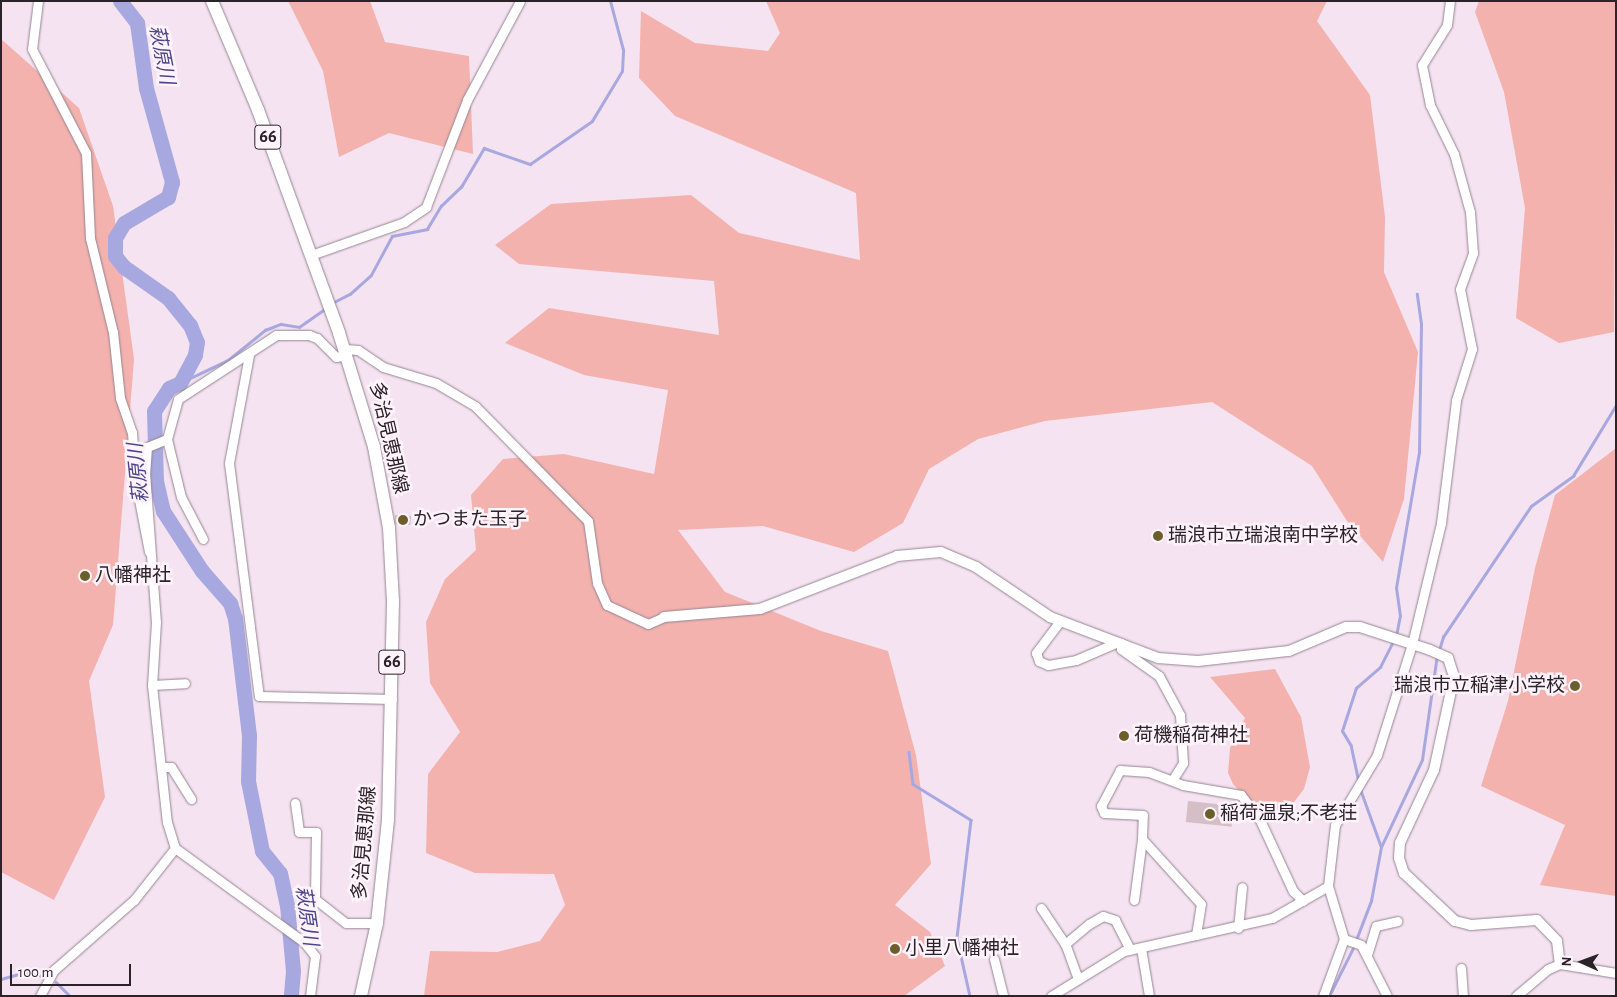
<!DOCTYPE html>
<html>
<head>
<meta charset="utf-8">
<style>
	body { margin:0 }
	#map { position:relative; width:1617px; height:997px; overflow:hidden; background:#f5e3f1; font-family:"Alegreya Sans","Noto Sans JP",sans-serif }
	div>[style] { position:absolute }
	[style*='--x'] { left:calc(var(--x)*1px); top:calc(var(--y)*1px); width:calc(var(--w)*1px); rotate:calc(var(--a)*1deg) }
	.green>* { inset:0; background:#f4b2ae }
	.stream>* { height:2.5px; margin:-1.25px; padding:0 1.25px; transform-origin:1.25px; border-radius:1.25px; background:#a8a8e0 }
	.river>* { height:15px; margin:-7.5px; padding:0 7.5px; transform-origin:7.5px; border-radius:7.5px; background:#a8a8e0 }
	.building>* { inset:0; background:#d5bec5; transform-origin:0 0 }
	.roads { filter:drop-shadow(0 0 1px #958592) drop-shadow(0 0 1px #958592) }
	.minor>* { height:9px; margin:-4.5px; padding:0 4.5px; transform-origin:4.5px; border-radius:4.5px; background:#fff }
	.tertiary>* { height:10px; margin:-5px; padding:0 5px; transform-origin:5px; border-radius:5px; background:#fff }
	.primary>* { height:12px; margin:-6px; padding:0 6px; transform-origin:6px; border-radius:6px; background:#fff }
	.dots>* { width:14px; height:14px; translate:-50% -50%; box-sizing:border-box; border:2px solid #fef3fb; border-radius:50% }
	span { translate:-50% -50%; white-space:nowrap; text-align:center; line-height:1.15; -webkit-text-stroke:5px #fef3fb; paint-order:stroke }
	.shield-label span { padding:1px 4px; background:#fef3fb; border:1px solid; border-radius:4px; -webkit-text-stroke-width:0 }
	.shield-label { font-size:18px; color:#2a2328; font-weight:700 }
	.street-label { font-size:19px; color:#2a2328 }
	.poi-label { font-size:19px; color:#2a2328 }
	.left { translate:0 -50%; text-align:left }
	.right { translate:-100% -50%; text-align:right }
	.water-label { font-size:20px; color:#4a458a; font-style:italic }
	.frame { position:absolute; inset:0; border:2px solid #2a2328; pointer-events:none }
	.north { position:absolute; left:1557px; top:937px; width:50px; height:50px; -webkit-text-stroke:4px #fef3fb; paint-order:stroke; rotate:272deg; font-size:14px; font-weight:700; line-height:20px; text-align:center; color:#2a2328 }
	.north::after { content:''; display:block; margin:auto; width:18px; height:22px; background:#2a2328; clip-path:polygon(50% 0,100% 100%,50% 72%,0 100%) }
	.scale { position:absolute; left:10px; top:964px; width:121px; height:22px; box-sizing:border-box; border:2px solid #2a2328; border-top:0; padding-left:6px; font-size:15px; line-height:18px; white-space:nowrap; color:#2a2328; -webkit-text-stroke:4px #fef3fb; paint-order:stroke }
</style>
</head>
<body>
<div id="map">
	<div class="green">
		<i style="clip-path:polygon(288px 1px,370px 1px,385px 42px,469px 56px,473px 154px,389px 133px,339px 157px,323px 71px)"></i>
		<i style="clip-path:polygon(766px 1px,1327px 1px,1317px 21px,1370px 95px,1385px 217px,1384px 272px,1418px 352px,1404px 499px,1383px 562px,1347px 521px,1312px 466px,1212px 402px,1045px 421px,978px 439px,929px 469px,903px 523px,854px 552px,763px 526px,678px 530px,725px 592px,821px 631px,888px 651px,916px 755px,931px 864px,895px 905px,930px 932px,945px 966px,904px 996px,424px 996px,430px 951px,497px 952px,540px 941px,565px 905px,554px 874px,475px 873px,426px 853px,428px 774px,460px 732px,430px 683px,426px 622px,445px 579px,476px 550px,471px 495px,503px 459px,564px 454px,654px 474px,668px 390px,584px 375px,505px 343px,549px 308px,719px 335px,714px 281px,519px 264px,495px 245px,551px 204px,691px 195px,739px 233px,860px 260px,856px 193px,675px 116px,639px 78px,641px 11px,695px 43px,768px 51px,780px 33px)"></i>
		<i style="clip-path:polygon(1479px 1px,1616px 1px,1614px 332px,1559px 343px,1516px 318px,1525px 208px,1504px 92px,1475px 12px)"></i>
		<i style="clip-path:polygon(1px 39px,79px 108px,113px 206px,134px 359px,113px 625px,89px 681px,105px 797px,54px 900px,1px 872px)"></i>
		<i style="clip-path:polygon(1616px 448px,1616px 896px,1540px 885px,1565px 825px,1481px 786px,1508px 701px,1535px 568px,1555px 495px)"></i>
		<i style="clip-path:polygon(1275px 669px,1301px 717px,1310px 767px,1304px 789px,1291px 806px,1277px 815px,1262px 816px,1233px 784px,1228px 773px,1230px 748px,1245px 718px,1210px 677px)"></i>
	</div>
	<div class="stream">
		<i style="--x:332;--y:303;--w:20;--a:-27"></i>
		<i style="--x:350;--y:294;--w:28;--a:-42"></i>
		<i style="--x:371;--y:275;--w:44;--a:-61.7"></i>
		<i style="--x:392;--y:236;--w:36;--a:-11"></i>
		<i style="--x:427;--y:229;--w:27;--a:-59"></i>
		<i style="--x:441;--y:206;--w:28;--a:-44"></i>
		<i style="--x:461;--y:187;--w:45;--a:-59.5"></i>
		<i style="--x:484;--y:148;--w:49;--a:19.2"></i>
		<i style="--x:530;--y:164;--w:75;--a:-34.7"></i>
		<i style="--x:592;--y:121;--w:58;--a:-59"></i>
		<i style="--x:622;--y:71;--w:21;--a:-87"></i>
		<i style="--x:623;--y:50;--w:51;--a:-104.9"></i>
		<i style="--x:180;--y:383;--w:53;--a:-25.6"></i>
		<i style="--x:228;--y:360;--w:48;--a:-39"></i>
		<i style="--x:265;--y:330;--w:17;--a:-21"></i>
		<i style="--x:281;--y:324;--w:18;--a:9"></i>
		<i style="--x:299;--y:327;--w:33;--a:-35"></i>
		<i style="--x:1396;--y:636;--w:20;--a:-79"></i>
		<i style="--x:1400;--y:616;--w:28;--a:-98"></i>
		<i style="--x:1396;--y:588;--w:138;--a:-80.4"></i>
		<i style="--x:1419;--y:452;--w:128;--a:-89.1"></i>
		<i style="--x:1421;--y:324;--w:30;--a:-98"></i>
		<i style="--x:1439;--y:650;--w:14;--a:-73"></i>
		<i style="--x:1443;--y:637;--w:158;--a:-56.1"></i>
		<i style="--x:1531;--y:506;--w:52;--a:-35.5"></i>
		<i style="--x:1573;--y:476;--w:83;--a:-58.8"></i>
		<i style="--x:909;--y:752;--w:32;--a:83"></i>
		<i style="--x:913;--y:784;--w:68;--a:31.8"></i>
		<i style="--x:971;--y:820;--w:119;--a:96.8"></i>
		<i style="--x:957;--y:938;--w:59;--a:77.4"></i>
		<i style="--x:1358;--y:780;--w:35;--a:-102"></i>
		<i style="--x:1351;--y:746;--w:17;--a:-121"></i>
		<i style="--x:1342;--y:731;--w:45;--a:-72"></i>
		<i style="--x:1356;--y:688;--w:32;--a:-41"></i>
		<i style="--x:1380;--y:667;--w:29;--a:-63"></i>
		<i style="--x:1360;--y:788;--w:62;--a:70.1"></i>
		<i style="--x:1356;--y:940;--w:42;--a:-69"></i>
		<i style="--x:1371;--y:901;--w:55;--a:-79.5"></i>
		<i style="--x:1381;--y:847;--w:96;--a:-64.8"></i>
		<i style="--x:1422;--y:760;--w:106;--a:-81.9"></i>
		<i style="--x:1;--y:979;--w:25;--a:-16"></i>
		<i style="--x:25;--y:972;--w:18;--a:13"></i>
		<i style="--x:56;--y:982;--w:20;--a:45"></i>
		<i style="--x:1329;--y:996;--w:56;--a:-63.4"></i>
	</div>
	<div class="river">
		<i style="--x:120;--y:1;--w:28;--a:52"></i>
		<i style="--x:137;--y:23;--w:66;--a:82.1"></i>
		<i style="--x:146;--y:88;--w:98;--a:74.5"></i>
		<i style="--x:172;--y:182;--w:16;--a:105"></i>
		<i style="--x:168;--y:197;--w:51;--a:149.4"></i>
		<i style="--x:124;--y:223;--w:17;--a:121"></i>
		<i style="--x:115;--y:238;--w:18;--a:90"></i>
		<i style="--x:115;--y:256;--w:14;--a:51"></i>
		<i style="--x:124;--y:267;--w:54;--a:35.2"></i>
		<i style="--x:168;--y:298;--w:35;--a:51"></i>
		<i style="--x:190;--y:325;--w:18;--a:68"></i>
		<i style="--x:197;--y:342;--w:13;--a:99"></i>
		<i style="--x:195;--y:355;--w:32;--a:118"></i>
		<i style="--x:180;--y:383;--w:12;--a:156"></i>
		<i style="--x:169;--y:388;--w:27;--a:123"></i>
		<i style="--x:154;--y:411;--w:70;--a:88.4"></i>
		<i style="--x:156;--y:481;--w:31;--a:77"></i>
		<i style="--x:163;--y:511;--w:72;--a:57"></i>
		<i style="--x:202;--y:571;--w:43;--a:48.8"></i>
		<i style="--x:230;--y:603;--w:16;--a:72"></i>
		<i style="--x:235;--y:618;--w:118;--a:83.2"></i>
		<i style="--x:249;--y:735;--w:46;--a:91.2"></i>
		<i style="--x:248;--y:781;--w:71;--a:78.7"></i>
		<i style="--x:262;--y:851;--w:28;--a:51"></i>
		<i style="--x:280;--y:873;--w:33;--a:78"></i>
		<i style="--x:287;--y:905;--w:66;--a:84.8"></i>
		<i style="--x:293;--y:971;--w:25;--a:95"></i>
	</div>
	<div class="building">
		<i style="left:395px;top:515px;width:16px;height:9px;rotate:4deg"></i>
		<i style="left:1188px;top:801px;width:46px;height:21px;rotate:6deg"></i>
	</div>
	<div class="roads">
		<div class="minor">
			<i style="--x:38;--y:1;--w:48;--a:97.1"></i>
			<i style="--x:32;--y:49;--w:117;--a:62.6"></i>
			<i style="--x:86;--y:153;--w:85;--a:87.3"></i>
			<i style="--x:90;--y:238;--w:97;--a:76.3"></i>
			<i style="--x:113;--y:332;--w:66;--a:83.9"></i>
			<i style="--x:120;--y:398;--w:36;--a:71"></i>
			<i style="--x:132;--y:432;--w:47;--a:86.3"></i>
			<i style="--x:135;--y:479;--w:74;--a:79.1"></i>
			<i style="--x:311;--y:255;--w:99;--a:-19.5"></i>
			<i style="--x:404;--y:222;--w:27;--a:-34"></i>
			<i style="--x:426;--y:207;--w:115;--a:-69"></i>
			<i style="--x:467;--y:100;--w:112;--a:-61.8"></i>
			<i style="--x:345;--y:349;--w:13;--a:4"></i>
			<i style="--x:358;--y:350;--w:30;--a:34"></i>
			<i style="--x:383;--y:367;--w:55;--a:16.8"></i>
			<i style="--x:436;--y:383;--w:45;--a:30.5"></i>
			<i style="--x:475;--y:406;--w:161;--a:45.5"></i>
			<i style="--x:588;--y:521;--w:63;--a:81.7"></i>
			<i style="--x:597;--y:583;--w:24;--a:66"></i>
			<i style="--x:607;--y:605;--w:45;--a:24.9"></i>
			<i style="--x:648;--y:624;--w:17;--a:-24"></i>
			<i style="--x:249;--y:355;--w:110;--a:100.5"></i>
			<i style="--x:229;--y:463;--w:235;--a:82.7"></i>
			<i style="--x:259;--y:696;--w:133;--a:1.3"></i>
			<i style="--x:167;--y:439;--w:22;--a:158"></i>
			<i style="--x:147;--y:447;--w:26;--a:94"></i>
			<i style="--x:145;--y:473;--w:149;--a:85.8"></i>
			<i style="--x:156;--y:622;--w:63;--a:93.6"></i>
			<i style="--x:152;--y:685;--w:138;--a:83.8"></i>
			<i style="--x:167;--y:822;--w:27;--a:73"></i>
			<i style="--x:175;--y:848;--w:160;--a:36.1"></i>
			<i style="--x:304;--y:942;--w:18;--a:52"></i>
			<i style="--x:315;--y:956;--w:40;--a:97.1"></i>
			<i style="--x:203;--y:539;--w:47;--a:-117.6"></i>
			<i style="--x:181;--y:497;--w:60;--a:-103.6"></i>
			<i style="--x:167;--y:439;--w:41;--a:-74.6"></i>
			<i style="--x:178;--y:399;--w:117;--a:-33.1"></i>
			<i style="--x:276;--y:335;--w:33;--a:0"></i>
			<i style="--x:309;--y:335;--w:9;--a:21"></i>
			<i style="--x:317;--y:338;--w:27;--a:45"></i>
			<i style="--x:336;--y:357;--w:10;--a:-11"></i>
			<i style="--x:1060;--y:621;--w:40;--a:127"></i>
			<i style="--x:1036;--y:653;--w:9;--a:69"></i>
			<i style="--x:1039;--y:661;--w:10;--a:24"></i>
			<i style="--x:1048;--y:665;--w:28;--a:-10"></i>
			<i style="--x:1076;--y:660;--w:46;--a:-23.2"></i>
			<i style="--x:1121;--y:643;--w:6;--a:90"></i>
			<i style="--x:1121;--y:649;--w:47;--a:35.4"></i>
			<i style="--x:1159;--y:676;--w:44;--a:61.7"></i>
			<i style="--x:1180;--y:715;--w:48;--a:86.4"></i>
			<i style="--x:1183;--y:763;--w:19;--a:122"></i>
			<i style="--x:152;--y:685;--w:33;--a:-3"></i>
			<i style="--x:161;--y:767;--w:10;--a:0"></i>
			<i style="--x:171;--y:767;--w:38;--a:58"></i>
			<i style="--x:295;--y:803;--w:29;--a:82"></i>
			<i style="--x:299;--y:832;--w:17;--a:0"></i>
			<i style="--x:316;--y:832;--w:67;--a:90.9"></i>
			<i style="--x:315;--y:899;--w:39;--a:38"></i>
			<i style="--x:346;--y:923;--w:31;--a:0"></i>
			<i style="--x:1134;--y:900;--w:62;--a:-82.5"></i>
			<i style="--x:1041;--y:908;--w:43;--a:56.3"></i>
			<i style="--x:1238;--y:928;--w:41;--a:-84.4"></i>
			<i style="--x:1196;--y:935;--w:31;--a:-81"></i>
			<i style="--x:1201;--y:904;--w:88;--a:-132.2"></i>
			<i style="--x:1142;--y:839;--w:24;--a:-88"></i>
			<i style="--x:1143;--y:815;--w:39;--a:-177"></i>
			<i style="--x:1104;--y:813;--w:8;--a:-113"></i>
			<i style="--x:1101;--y:806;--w:41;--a:-62.2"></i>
			<i style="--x:1120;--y:770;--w:29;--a:4"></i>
			<i style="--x:1149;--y:772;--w:36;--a:21"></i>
			<i style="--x:1183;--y:785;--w:59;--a:9.8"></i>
			<i style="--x:1241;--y:795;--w:31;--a:53"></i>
			<i style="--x:1260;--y:820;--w:78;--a:65.1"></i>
			<i style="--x:1293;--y:891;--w:14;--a:45"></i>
			<i style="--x:1344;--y:939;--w:18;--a:19"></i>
			<i style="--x:1361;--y:945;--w:57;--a:63"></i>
			<i style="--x:1141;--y:948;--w:49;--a:80.5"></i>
			<i style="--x:1367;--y:955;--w:30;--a:-73"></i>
			<i style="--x:1376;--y:926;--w:22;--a:-13"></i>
			<i style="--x:994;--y:959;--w:38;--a:76"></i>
			<i style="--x:1461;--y:968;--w:28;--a:86"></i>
			<i style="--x:1078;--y:979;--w:37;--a:-110"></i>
			<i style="--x:1065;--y:944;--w:31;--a:-40"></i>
			<i style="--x:1089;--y:924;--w:16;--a:-30"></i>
			<i style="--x:1103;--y:916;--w:13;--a:18"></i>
			<i style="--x:1115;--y:920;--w:33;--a:63"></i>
			<i style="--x:40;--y:996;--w:30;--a:-62"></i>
			<i style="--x:54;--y:970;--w:106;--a:-41.2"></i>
			<i style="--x:134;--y:900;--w:66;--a:-51.7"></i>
			<i style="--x:1051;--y:996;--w:86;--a:-31.7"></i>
			<i style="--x:1124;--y:951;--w:152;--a:-12.6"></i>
			<i style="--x:1272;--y:918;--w:64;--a:-29.7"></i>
			<i style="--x:1323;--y:996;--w:61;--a:-69.8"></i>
			<i style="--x:1344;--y:939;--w:55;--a:-106.8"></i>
			<i style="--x:1328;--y:886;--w:61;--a:-83.5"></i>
			<i style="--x:1335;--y:825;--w:82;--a:-59"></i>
			<i style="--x:1377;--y:755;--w:116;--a:-72.5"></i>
			<i style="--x:1412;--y:644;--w:124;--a:-76.5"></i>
			<i style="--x:1441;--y:523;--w:124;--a:-83"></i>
			<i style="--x:1456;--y:400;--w:53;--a:-72.6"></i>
			<i style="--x:1472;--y:349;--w:61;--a:-101.3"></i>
			<i style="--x:1460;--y:289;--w:38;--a:-70"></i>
			<i style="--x:1473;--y:253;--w:41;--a:-94.2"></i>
			<i style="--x:1470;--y:212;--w:60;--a:-105.4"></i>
			<i style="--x:1454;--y:154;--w:55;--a:-116.1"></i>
			<i style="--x:1430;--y:105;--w:41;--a:-101.3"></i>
			<i style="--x:1422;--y:65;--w:47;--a:-58"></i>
			<i style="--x:1447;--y:25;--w:24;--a:-83"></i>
			<i style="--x:1516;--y:996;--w:42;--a:-40.2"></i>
			<i style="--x:1548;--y:969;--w:13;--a:-23"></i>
			<i style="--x:1560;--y:964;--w:57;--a:9.1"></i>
		</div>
		<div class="tertiary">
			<i style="--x:664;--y:617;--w:96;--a:-4.8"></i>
			<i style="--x:760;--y:609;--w:147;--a:-21.1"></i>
			<i style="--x:897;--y:556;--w:44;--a:-5.2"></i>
			<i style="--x:941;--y:552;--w:38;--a:23"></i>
			<i style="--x:976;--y:567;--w:89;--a:34"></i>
			<i style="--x:1050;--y:617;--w:116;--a:20.8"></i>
			<i style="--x:1158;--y:658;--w:40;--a:4.3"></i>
			<i style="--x:1198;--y:661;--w:92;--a:-6.3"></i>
			<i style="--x:1289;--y:651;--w:62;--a:-22.8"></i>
			<i style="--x:1346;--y:627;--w:14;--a:0"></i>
			<i style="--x:1360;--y:627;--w:74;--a:18.2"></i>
			<i style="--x:1430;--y:650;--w:20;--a:24"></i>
			<i style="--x:1448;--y:658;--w:20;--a:72"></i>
			<i style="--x:1454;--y:677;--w:95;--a:102.1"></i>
			<i style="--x:1434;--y:770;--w:81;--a:115"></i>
			<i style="--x:1400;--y:843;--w:15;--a:94"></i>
			<i style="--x:1399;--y:858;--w:16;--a:72"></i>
			<i style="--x:1404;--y:873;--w:70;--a:43.3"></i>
			<i style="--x:1455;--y:921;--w:16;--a:14"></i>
			<i style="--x:1471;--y:925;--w:66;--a:-4.3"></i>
			<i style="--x:1537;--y:920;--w:29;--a:46"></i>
			<i style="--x:1557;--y:941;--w:23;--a:83"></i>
		</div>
		<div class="primary">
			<i style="--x:212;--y:1;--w:118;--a:67.1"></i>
			<i style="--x:258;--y:110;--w:237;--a:70"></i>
			<i style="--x:339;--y:333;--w:119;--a:72.9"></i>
			<i style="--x:374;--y:447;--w:82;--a:79.5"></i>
			<i style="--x:389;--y:528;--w:73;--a:86.9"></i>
			<i style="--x:393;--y:601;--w:219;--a:91.3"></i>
			<i style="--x:388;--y:820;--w:104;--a:96.1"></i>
			<i style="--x:377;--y:923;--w:75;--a:102.4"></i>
		</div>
	</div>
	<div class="dots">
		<i style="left:403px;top:520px;background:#6b5e2b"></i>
		<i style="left:1158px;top:536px;background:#6b5e2b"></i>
		<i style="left:85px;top:576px;background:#6b5e2b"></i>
		<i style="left:1575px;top:686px;background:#6b5e2b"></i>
		<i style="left:1124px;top:736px;background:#6b5e2b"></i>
		<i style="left:1210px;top:814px;background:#6b5e2b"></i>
		<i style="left:895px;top:949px;background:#6b5e2b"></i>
	</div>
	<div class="shield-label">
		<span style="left:268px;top:137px">66</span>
		<span style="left:392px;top:662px">66</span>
	</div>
	<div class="street-label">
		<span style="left:388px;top:438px;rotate:77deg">多治見恵那線</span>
		<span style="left:365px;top:843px;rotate:-85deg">多治見恵那線</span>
	</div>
	<div class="poi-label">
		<span class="left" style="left:413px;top:520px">かつまた玉子</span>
		<span class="left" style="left:1168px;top:536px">瑞浪市立瑞浪南中学校</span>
		<span class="left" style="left:95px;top:576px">八幡神社</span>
		<span class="right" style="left:1565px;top:686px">瑞浪市立稲津小学校</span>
		<span class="left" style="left:1134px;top:736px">荷機稲荷神社</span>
		<span class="left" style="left:1220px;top:814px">稲荷温泉;不老荘</span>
		<span class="left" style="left:905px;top:949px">小里八幡神社</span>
	</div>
	<div class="water-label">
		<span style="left:161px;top:55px;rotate:79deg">萩原川</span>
		<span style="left:139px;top:473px;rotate:-96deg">萩原川</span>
		<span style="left:306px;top:916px;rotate:82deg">萩原川</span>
	</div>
	<div class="frame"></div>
	<div class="north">N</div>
	<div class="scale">100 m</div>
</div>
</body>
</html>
